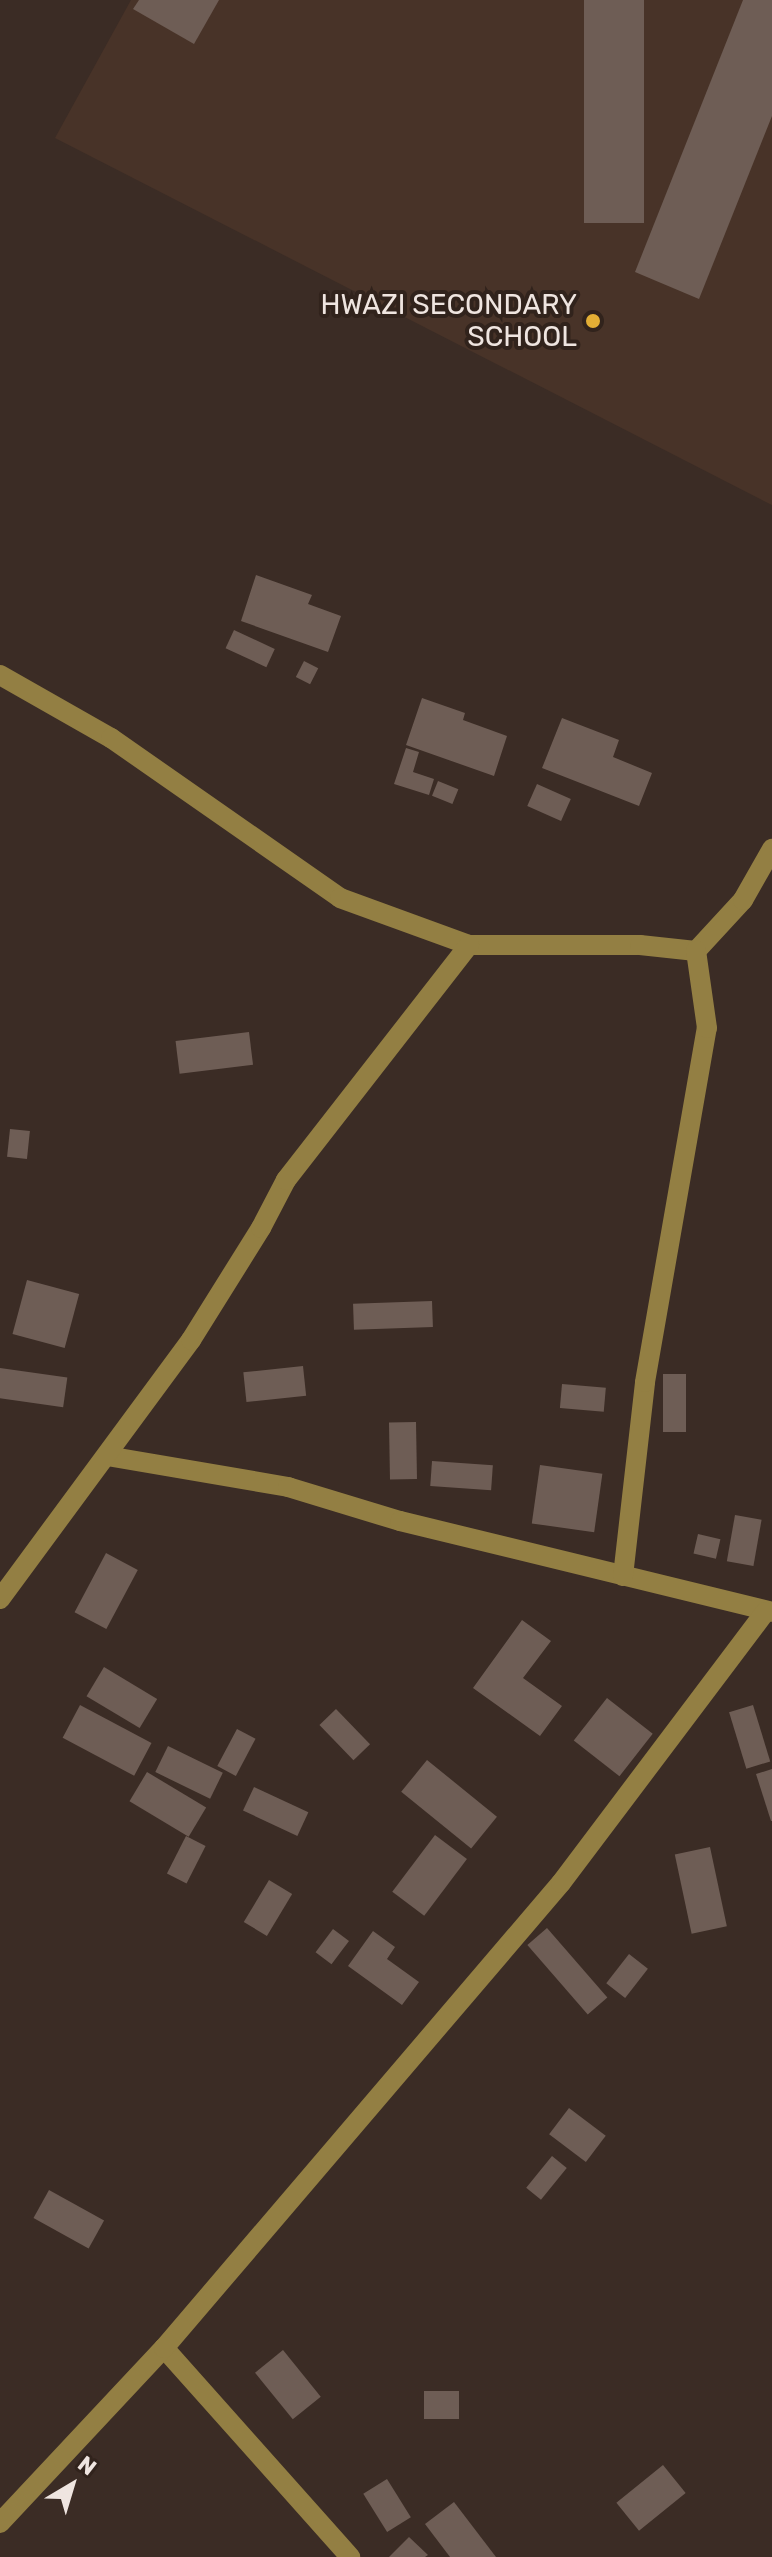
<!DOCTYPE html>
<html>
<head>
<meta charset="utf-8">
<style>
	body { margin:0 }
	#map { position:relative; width:772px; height:2557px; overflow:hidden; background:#3b2c25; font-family:Rubik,sans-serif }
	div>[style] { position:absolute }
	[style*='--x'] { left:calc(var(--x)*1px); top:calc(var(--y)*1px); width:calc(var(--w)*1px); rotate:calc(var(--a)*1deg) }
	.built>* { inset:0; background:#483328 }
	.building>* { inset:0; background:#6e5d55; transform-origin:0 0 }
	.minor>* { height:20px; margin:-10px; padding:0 10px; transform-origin:10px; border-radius:10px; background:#937f43 }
	.dots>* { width:22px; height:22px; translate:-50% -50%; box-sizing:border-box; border:4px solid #31231c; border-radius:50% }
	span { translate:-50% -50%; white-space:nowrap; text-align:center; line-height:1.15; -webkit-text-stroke:8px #31231c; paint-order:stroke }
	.poi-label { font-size:28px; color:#efe5e0 }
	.right { translate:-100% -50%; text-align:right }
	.north { position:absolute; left:32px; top:2445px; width:80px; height:80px; -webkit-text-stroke:6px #31231c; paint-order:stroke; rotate:38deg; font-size:22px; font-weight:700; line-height:32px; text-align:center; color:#efe5e0 }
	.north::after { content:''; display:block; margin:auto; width:28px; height:36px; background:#efe5e0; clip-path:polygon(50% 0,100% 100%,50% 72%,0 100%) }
</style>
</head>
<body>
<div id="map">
	<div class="built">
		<i style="clip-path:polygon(131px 0,772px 0,772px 505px,55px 138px)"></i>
	</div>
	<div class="building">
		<i style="clip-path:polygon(139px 0,219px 0,194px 44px,133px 9px)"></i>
		<i style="left:584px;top:0;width:60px;height:223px"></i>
		<i style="clip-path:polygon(743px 0,772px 0,772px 116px,699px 299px,635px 272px)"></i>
		<i style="clip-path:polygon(256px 575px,312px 595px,308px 604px,341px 616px,328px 652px,241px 621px)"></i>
		<i style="left:234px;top:630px;width:45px;height:20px;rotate:25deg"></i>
		<i style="left:304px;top:661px;width:16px;height:18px;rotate:27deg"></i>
		<i style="clip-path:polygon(422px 698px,465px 713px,463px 720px,507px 736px,494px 776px,406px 745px)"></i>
		<i style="clip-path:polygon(562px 718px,619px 740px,613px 757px,652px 773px,639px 806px,542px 768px)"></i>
		<i style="clip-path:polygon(406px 748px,419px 752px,413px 772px,434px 779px,429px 795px,394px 784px)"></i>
		<i style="left:438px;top:781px;width:22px;height:16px;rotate:22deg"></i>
		<i style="left:537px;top:784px;width:37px;height:24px;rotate:24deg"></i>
		<i style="left:249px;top:1032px;width:33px;height:74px;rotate:83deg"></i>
		<i style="left:10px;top:1129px;width:20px;height:28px;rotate:6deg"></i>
		<i style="left:27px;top:1280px;width:54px;height:56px;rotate:15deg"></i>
		<i style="left:432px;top:1301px;width:26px;height:79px;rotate:88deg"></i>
		<i style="left:303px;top:1366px;width:30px;height:60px;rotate:84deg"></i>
		<i style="left:0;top:1368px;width:68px;height:30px;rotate:8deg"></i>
		<i style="left:663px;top:1374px;width:23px;height:58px"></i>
		<i style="left:562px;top:1384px;width:44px;height:24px;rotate:5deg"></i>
		<i style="left:416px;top:1422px;width:57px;height:27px;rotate:89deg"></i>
		<i style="left:432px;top:1461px;width:61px;height:25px;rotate:4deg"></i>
		<i style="left:540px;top:1465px;width:63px;height:59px;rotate:8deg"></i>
		<i style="left:735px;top:1515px;width:27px;height:47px;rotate:10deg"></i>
		<i style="left:698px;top:1534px;width:23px;height:20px;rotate:13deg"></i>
		<i style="left:106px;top:1553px;width:36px;height:67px;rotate:28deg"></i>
		<i style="clip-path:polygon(522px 1620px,551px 1641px,523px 1678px,562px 1706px,540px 1736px,473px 1688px)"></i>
		<i style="left:104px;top:1667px;width:62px;height:34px;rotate:31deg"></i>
		<i style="left:607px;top:1698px;width:58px;height:54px;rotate:38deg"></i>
		<i style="left:80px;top:1705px;width:81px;height:37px;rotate:28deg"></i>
		<i style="left:753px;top:1705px;width:59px;height:25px;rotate:73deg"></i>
		<i style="left:336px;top:1709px;width:49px;height:23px;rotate:46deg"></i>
		<i style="left:237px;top:1729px;width:21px;height:42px;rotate:28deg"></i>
		<i style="left:168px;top:1746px;width:61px;height:29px;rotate:26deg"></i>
		<i style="left:427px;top:1760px;width:90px;height:41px;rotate:39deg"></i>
		<i style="clip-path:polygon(772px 1769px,772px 1821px,771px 1821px,756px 1774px)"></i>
		<i style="left:147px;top:1772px;width:69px;height:34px;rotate:31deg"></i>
		<i style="left:254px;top:1787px;width:60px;height:26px;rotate:25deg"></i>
		<i style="left:435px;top:1835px;width:40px;height:71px;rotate:37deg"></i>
		<i style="left:186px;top:1836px;width:22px;height:42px;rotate:27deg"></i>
		<i style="left:710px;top:1847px;width:81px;height:36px;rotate:78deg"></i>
		<i style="left:269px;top:1880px;width:27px;height:49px;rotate:31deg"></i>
		<i style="left:547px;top:1928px;width:92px;height:26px;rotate:49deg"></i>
		<i style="left:333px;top:1929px;width:20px;height:29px;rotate:37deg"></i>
		<i style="clip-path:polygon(373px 1931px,395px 1947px,387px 1959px,419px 1982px,402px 2005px,348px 1966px)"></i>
		<i style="left:629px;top:1954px;width:24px;height:37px;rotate:38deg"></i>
		<i style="left:569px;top:2108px;width:46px;height:33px;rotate:37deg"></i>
		<i style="left:552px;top:2156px;width:19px;height:41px;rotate:39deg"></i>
		<i style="left:49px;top:2190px;width:63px;height:32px;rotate:29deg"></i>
		<i style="left:283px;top:2350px;width:60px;height:36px;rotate:51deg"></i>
		<i style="left:424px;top:2391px;width:35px;height:28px"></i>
		<i style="left:663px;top:2465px;width:36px;height:60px;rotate:51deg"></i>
		<i style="left:387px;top:2479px;width:45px;height:28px;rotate:58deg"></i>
		<i style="clip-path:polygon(454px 2502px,496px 2557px,450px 2557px,425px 2524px)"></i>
		<i style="clip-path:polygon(409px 2537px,428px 2555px,425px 2557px,389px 2557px)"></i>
	</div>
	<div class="minor">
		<i style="--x:0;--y:675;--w:128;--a:29.6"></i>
		<i style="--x:111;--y:738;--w:279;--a:34.9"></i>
		<i style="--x:340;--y:898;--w:137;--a:20"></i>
		<i style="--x:469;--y:945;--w:171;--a:0"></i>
		<i style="--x:640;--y:945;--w:56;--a:6.1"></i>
		<i style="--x:696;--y:951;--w:69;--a:-47.3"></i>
		<i style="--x:743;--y:900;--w:59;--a:-60.4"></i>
		<i style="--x:107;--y:1456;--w:184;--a:9.7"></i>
		<i style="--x:288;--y:1487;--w:117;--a:16.9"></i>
		<i style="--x:400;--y:1521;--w:383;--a:13.7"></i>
		<i style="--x:623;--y:1576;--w:195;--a:-83.5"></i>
		<i style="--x:645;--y:1382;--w:359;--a:-80.1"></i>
		<i style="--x:707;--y:1028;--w:78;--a:-98.1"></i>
		<i style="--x:0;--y:1599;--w:322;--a:-53.6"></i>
		<i style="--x:191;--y:1340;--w:132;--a:-58"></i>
		<i style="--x:261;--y:1228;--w:54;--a:-62.5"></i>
		<i style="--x:286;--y:1180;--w:298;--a:-52.1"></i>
		<i style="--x:164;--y:2348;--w:280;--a:48.3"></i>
		<i style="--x:0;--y:2523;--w:240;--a:-46.9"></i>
		<i style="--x:164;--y:2348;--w:611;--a:-49.51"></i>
		<i style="--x:561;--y:1883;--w:339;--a:-53"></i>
	</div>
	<div class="dots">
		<i style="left:593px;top:321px;background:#e3ae35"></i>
	</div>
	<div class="poi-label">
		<span class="right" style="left:577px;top:321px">HWAZI SECONDARY<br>SCHOOL</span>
	</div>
	<div class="north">N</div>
</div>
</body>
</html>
